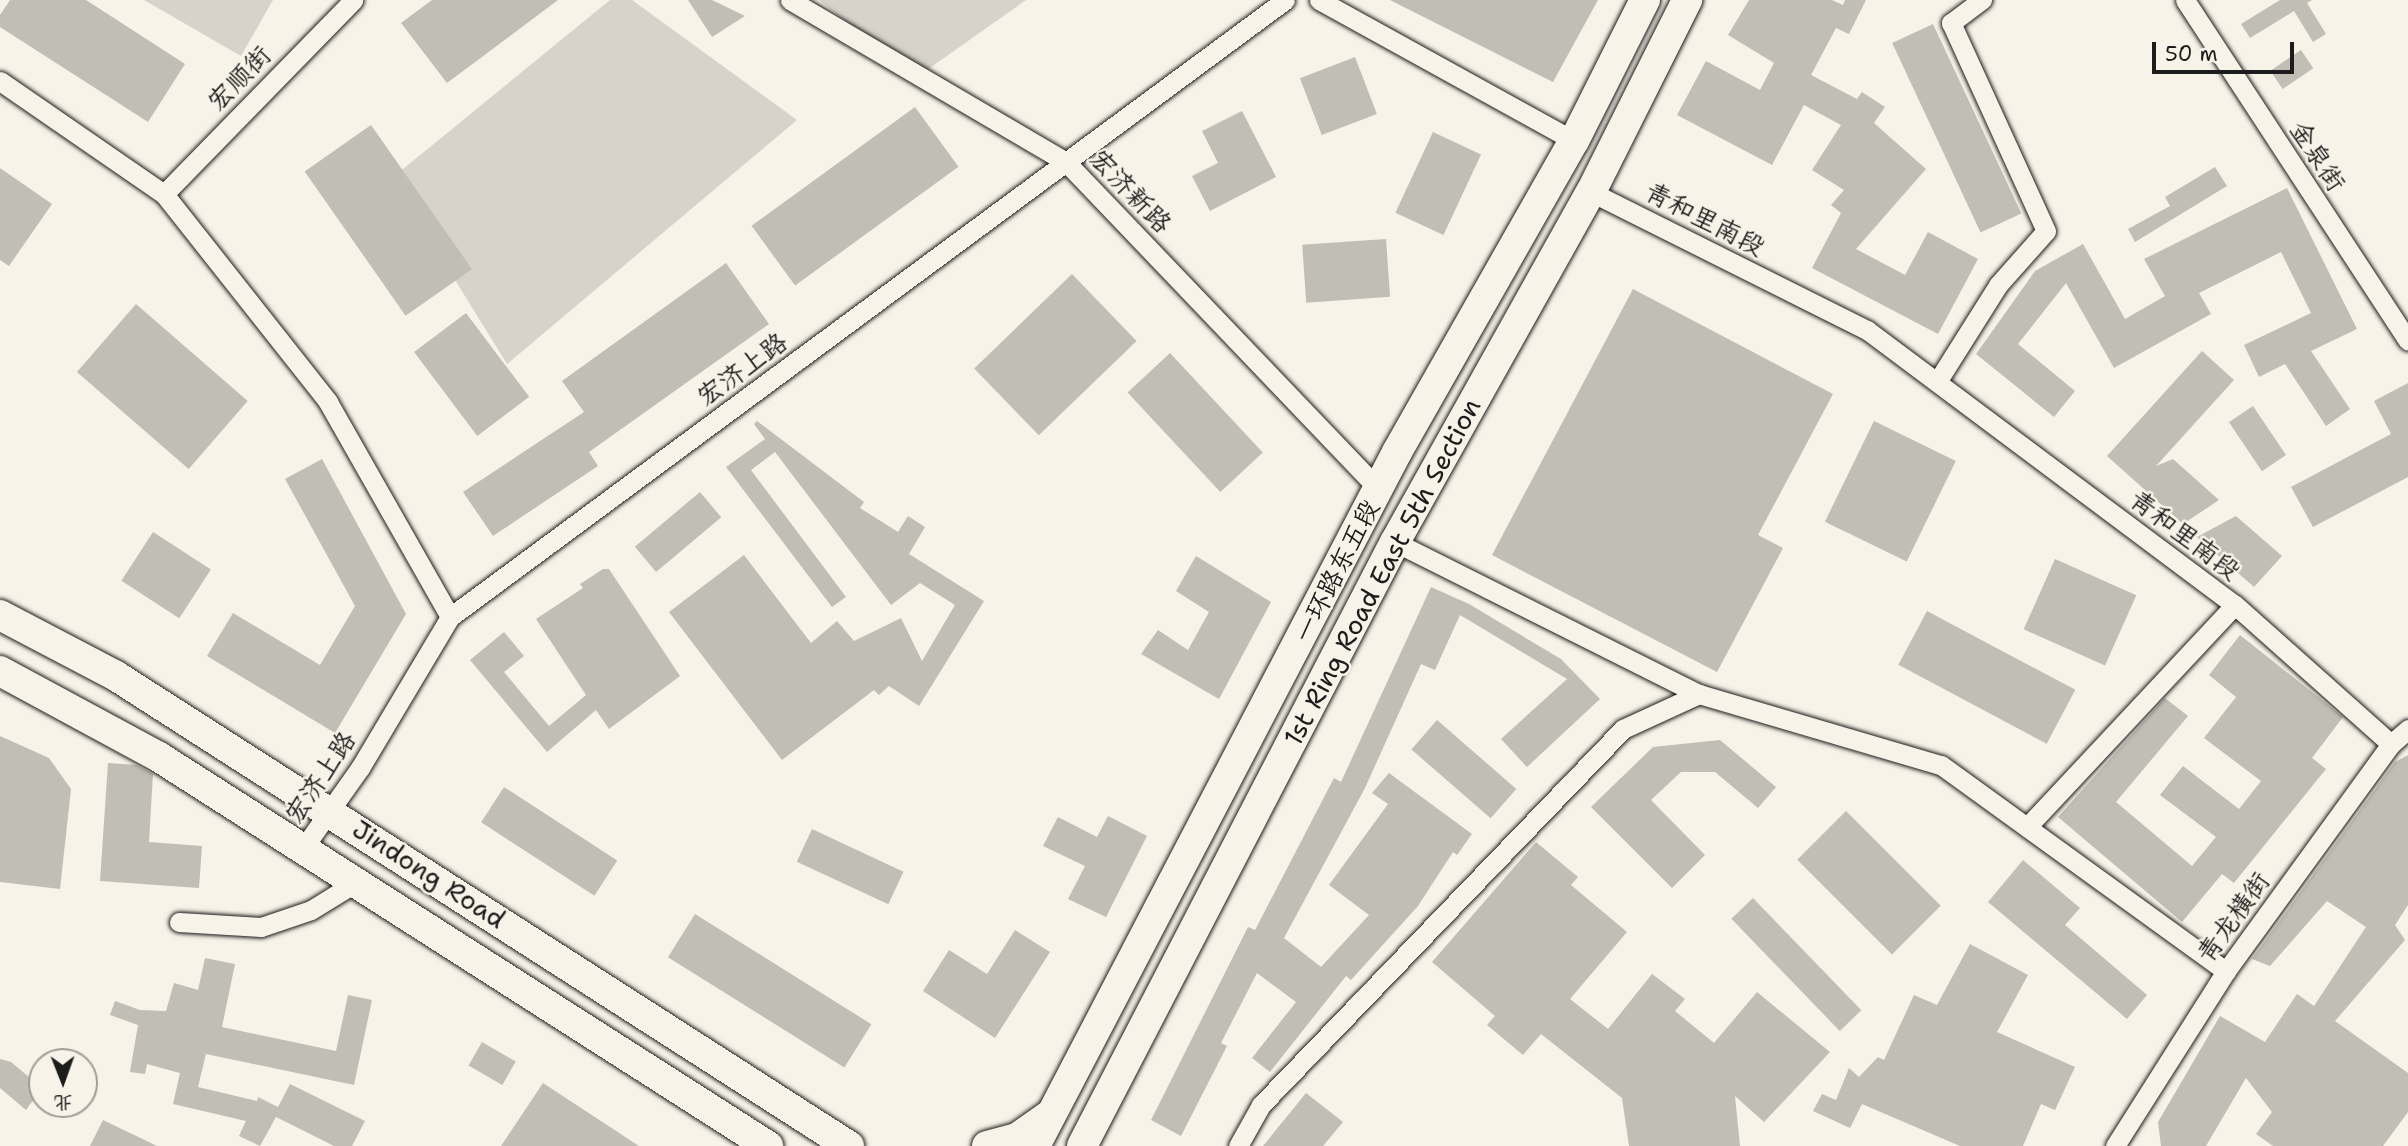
<!DOCTYPE html>
<html>
<head>
<meta charset="utf-8">
<style>
	body { margin:0 }
	#map { position:relative; width:2408px; height:1146px; overflow:hidden; background:#f7f3e8; font-family:"Shantell Sans","LXGW WenKai TC",sans-serif }
	div>[style] { position:absolute }
	[style*='--x'] { left:calc(var(--x)*1px); top:calc(var(--y)*1px); width:calc(var(--w)*1px); rotate:calc(var(--a)*1deg) }
	.green>* { inset:0; background:#d7d3cb }
	.building>* { inset:0; background:#c0beb5; transform-origin:0 0 }
	.roads { filter:drop-shadow(0 0 2px #1c1c1c) drop-shadow(0 0 2px #1c1c1c) }
	.minor>* { height:19px; margin:-9.5px; padding:0 9.5px; transform-origin:9.5px; border-radius:9.5px; background:#f7f3e8 }
	.primary>* { height:30px; margin:-15px; padding:0 15px; transform-origin:15px; border-radius:15px; background:#f7f3e8 }
	span { translate:-50% -50%; white-space:nowrap; text-align:center; line-height:1.15; -webkit-text-stroke:5px #f7f3e8; paint-order:stroke }
	.street-label { font-size:26px; color:#1c1c1c }
	.north { position:absolute; left:28px; top:1048px; width:70px; height:70px; box-sizing:border-box; background:#f7f3e8; border:2px solid #9f9d96; border-radius:50%; rotate:179deg; font-size:19px; font-weight:700; line-height:28px; text-align:center; color:#1c1c1c }
	.north::after { content:''; display:block; margin:auto; width:24px; height:32px; background:#1c1c1c; clip-path:polygon(50% 0,100% 100%,50% 72%,0 100%) }
	.scale { position:absolute; left:2152px; top:42px; width:142px; height:32px; box-sizing:border-box; border:4px solid #1c1c1c; border-top:0; padding-left:9px; font-size:21px; line-height:24px; white-space:nowrap; color:#1c1c1c; -webkit-text-stroke:5px #f7f3e8; paint-order:stroke }
</style>
</head>
<body>
<div id="map">
	<div class="green">
		<i style="clip-path:polygon(144px 0,273px 0,241px 56px)"></i>
		<i style="clip-path:polygon(610px 0,632px 0,797px 120px,507px 364px,392px 178px)"></i>
		<i style="clip-path:polygon(819px 0,1026px 0,917px 77px)"></i>
	</div>
	<div class="building">
		<i style="clip-path:polygon(10px 0,86px 0,185px 64px,148px 122px,0 27px,0 15px)"></i>
		<i style="clip-path:polygon(432px 0,558px 0,447px 83px,401px 23px)"></i>
		<i style="clip-path:polygon(688px 0,712px 0,745px 16px,712px 37px)"></i>
		<i style="clip-path:polygon(1390px 0,1598px 0,1553px 82px)"></i>
		<i style="clip-path:polygon(1749px 0,1832px 0,1843px 5px,1845px 0,1866px 0,1849px 34px,1836px 28px,1811px 75px,1857px 99px,1862px 92px,1885px 107px,1874px 123px,1926px 169px,1856px 249px,1905px 275px,1928px 232px,1978px 259px,1938px 334px,1812px 268px,1841px 213px,1831px 205px,1844px 190px,1812px 170px,1841px 125px,1804px 105px,1772px 165px,1677px 115px,1706px 61px,1760px 90px,1774px 63px,1728px 35px)"></i>
		<i style="clip-path:polygon(2280px 0,2312px 0,2307px 3px,2326px 34px,2313px 42px,2294px 11px,2250px 38px,2241px 24px)"></i>
		<i style="left:1933px;top:24px;width:209px;height:45px;rotate:65deg"></i>
		<i style="left:2301px;top:50px;width:22px;height:37px;rotate:56deg"></i>
		<i style="left:1355px;top:57px;width:61px;height:59px;rotate:69deg"></i>
		<i style="left:915px;top:107px;width:74px;height:202px;rotate:54deg"></i>
		<i style="clip-path:polygon(1242px 111px,1276px 177px,1210px 211px,1192px 176px,1218px 163px,1202px 131px)"></i>
		<i style="left:371px;top:125px;width:176px;height:81px;rotate:55deg"></i>
		<i style="left:1433px;top:132px;width:53px;height:89px;rotate:25deg"></i>
		<i style="clip-path:polygon(2215px 167px,2227px 186px,2135px 242px,2128px 229px,2170px 206px,2165px 197px)"></i>
		<i style="clip-path:polygon(0 168px,52px 204px,9px 266px,0 260px)"></i>
		<i style="clip-path:polygon(2287px 188px,2357px 329px,2311px 351px,2350px 409px,2326px 426px,2285px 364px,2259px 377px,2244px 345px,2311px 313px,2281px 252px,2199px 293px,2211px 314px,2114px 368px,2066px 283px,2018px 344px,2075px 391px,2054px 417px,1976px 354px,2035px 271px,2083px 244px,2125px 319px,2165px 296px,2144px 259px)"></i>
		<i style="left:1386px;top:239px;width:58px;height:84px;rotate:86deg"></i>
		<i style="clip-path:polygon(726px 263px,769px 324px,589px 452px,598px 466px,493px 536px,463px 492px,584px 412px,562px 381px)"></i>
		<i style="left:1072px;top:274px;width:93px;height:136px;rotate:46deg"></i>
		<i style="clip-path:polygon(1633px 289px,1833px 394px,1758px 535px,1783px 548px,1717px 672px,1492px 555px)"></i>
		<i style="left:136px;top:304px;width:148px;height:90px;rotate:41deg"></i>
		<i style="left:466px;top:313px;width:105px;height:65px;rotate:53deg"></i>
		<i style="clip-path:polygon(2202px 351px,2234px 380px,2156px 466px,2173px 459px,2219px 500px,2183px 524px,2107px 456px)"></i>
		<i style="left:1170px;top:353px;width:136px;height:58px;rotate:47deg"></i>
		<i style="clip-path:polygon(2408px 383px,2408px 477px,2313px 527px,2291px 487px,2391px 434px,2374px 401px)"></i>
		<i style="left:2253px;top:406px;width:59px;height:29px;rotate:56deg"></i>
		<i style="clip-path:polygon(757px 421px,864px 502px,860px 508px,898px 532px,908px 516px,925px 527px,909px 554px,984px 601px,919px 706px,889px 686px,879px 695px,874px 690px,782px 760px,669px 612px,744px 555px,811px 643px,837px 621px,854px 641px,901px 618px,922px 661px,955px 605px,920px 583px,891px 605px,775px 452px,751px 470px,846px 597px,832px 607px,726px 467px,765px 439px,754px 424px)"></i>
		<i style="left:1874px;top:421px;width:91px;height:112px;rotate:26deg"></i>
		<i style="clip-path:polygon(322px 459px,406px 614px,335px 733px,207px 656px,233px 613px,320px 665px,355px 606px,285px 479px)"></i>
		<i style="left:700px;top:492px;width:33px;height:85px;rotate:50deg"></i>
		<i style="clip-path:polygon(2236px 516px,2282px 556px,2254px 587px,2197px 537px)"></i>
		<i style="left:153px;top:532px;width:69px;height:58px;rotate:33deg"></i>
		<i style="clip-path:polygon(1196px 556px,1271px 602px,1219px 699px,1141px 654px,1158px 630px,1188px 650px,1209px 612px,1176px 591px)"></i>
		<i style="left:2055px;top:559px;width:89px;height:77px;rotate:24deg"></i>
		<i style="clip-path:polygon(603px 569px,609px 569px,680px 676px,609px 729px,596px 710px,547px 752px,470px 660px,504px 632px,524px 656px,504px 672px,549px 726px,586px 695px,536px 619px,583px 588px,580px 584px)"></i>
		<i style="clip-path:polygon(1431px 587px,1469px 604px,1561px 659px,1600px 699px,1527px 767px,1501px 739px,1567px 679px,1460px 615px,1435px 670px,1421px 664px,1365px 788px,1284px 938px,1321px 967px,1369px 915px,1329px 885px,1388px 804px,1372px 793px,1389px 773px,1472px 834px,1457px 855px,1453px 852px,1418px 906px,1351px 980px,1346px 976px,1270px 1072px,1252px 1058px,1296px 1002px,1257px 973px,1221px 1043px,1227px 1046px,1181px 1136px,1151px 1120px,1248px 927px,1255px 930px,1334px 778px,1341px 782px)"></i>
		<i style="left:1927px;top:611px;width:168px;height:61px;rotate:28deg"></i>
		<i style="clip-path:polygon(2240px 635px,2343px 717px,2312px 758px,2326px 769px,2234px 883px,2222px 874px,2182px 922px,2058px 817px,2165px 698px,2188px 716px,2116px 802px,2192px 866px,2216px 837px,2160px 795px,2183px 766px,2239px 809px,2261px 781px,2204px 738px,2236px 697px,2209px 675px)"></i>
		<i style="left:1437px;top:720px;width:105px;height:39px;rotate:41deg"></i>
		<i style="clip-path:polygon(0 736px,49px 758px,71px 789px,60px 889px,0 882px)"></i>
		<i style="clip-path:polygon(1720px 740px,1776px 787px,1758px 808px,1715px 772px,1681px 772px,1651px 800px,1705px 855px,1672px 888px,1591px 807px,1653px 747px)"></i>
		<i style="clip-path:polygon(2408px 755px,2408px 905px,2395px 925px,2405px 940px,2335px 1021px,2408px 1073px,2408px 1112px,2383px 1146px,2273px 1146px,2256px 1134px,2272px 1112px,2246px 1078px,2206px 1146px,2161px 1146px,2158px 1122px,2220px 1016px,2265px 1042px,2297px 994px,2314px 1006px,2366px 927px,2327px 901px,2270px 966px,2252px 959px,2395px 762px)"></i>
		<i style="clip-path:polygon(108px 763px,136px 765px,153px 774px,149px 842px,202px 846px,199px 888px,100px 881px)"></i>
		<i style="left:504px;top:787px;width:135px;height:42px;rotate:33deg"></i>
		<i style="left:1846px;top:811px;width:134px;height:69px;rotate:45deg"></i>
		<i style="clip-path:polygon(1108px 816px,1147px 836px,1106px 917px,1068px 899px,1085px 866px,1043px 846px,1058px 817px,1097px 837px)"></i>
		<i style="left:812px;top:829px;width:101px;height:36px;rotate:25deg"></i>
		<i style="clip-path:polygon(1536px 842px,1578px 877px,1571px 885px,1627px 932px,1570px 999px,1608px 1029px,1652px 974px,1685px 999px,1675px 1011px,1714px 1043px,1757px 992px,1830px 1052px,1764px 1122px,1735px 1096px,1740px 1146px,1629px 1146px,1622px 1098px,1541px 1034px,1523px 1055px,1487px 1025px,1495px 1016px,1432px 962px)"></i>
		<i style="clip-path:polygon(2023px 860px,2080px 908px,2065px 925px,2147px 995px,2127px 1019px,1988px 902px)"></i>
		<i style="left:1753px;top:898px;width:156px;height:30px;rotate:46deg"></i>
		<i style="left:695px;top:914px;width:208px;height:51px;rotate:32deg"></i>
		<i style="clip-path:polygon(1015px 930px,1050px 952px,995px 1038px,923px 991px,949px 950px,987px 974px)"></i>
		<i style="clip-path:polygon(1970px 944px,2028px 975px,1997px 1032px,2075px 1067px,2055px 1110px,2041px 1104px,2023px 1146px,1960px 1146px,1862px 1104px,1850px 1128px,1813px 1111px,1822px 1094px,1836px 1100px,1849px 1068px,1859px 1077px,1878px 1057px,1884px 1060px,1914px 995px,1937px 1005px)"></i>
		<i style="clip-path:polygon(205px 958px,235px 964px,222px 1027px,336px 1051px,348px 995px,372px 1000px,354px 1085px,206px 1054px,198px 1087px,257px 1101px,258px 1097px,278px 1107px,290px 1084px,365px 1121px,352px 1146px,334px 1146px,276px 1117px,260px 1146px,239px 1136px,246px 1121px,173px 1104px,180px 1073px,147px 1064px,145px 1074px,130px 1072px,138px 1025px,110px 1015px,115px 1001px,140px 1010px,166px 1011px,174px 983px,198px 990px)"></i>
		<i style="left:482px;top:1042px;width:39px;height:27px;rotate:30deg"></i>
		<i style="clip-path:polygon(0 1059px,11px 1062px,42px 1088px,26px 1110px,0 1088px)"></i>
		<i style="clip-path:polygon(543px 1083px,639px 1146px,501px 1146px)"></i>
		<i style="clip-path:polygon(1306px 1093px,1343px 1122px,1323px 1146px,1263px 1146px)"></i>
		<i style="clip-path:polygon(103px 1120px,157px 1146px,90px 1146px)"></i>
	</div>
	<div class="roads">
		<div class="minor">
			<i style="--x:790;--y:0;--w:320;--a:30.4"></i>
			<i style="--x:1066;--y:162;--w:452;--a:46.3"></i>
			<i style="--x:1319;--y:0;--w:291;--a:28.9"></i>
			<i style="--x:2185;--y:0;--w:407;--a:56.8"></i>
			<i style="--x:0;--y:81;--w:199;--a:34.6"></i>
			<i style="--x:164;--y:194;--w:265;--a:51.7"></i>
			<i style="--x:328;--y:402;--w:247;--a:60.4"></i>
			<i style="--x:1591;--y:192;--w:309;--a:26.6"></i>
			<i style="--x:1867;--y:330;--w:459;--a:36.8"></i>
			<i style="--x:2235;--y:605;--w:209;--a:41.7"></i>
			<i style="--x:164;--y:194;--w:271;--a:-45.7"></i>
			<i style="--x:1937;--y:382;--w:115;--a:-57.8"></i>
			<i style="--x:1998;--y:285;--w:72;--a:-48.4"></i>
			<i style="--x:2046;--y:231;--w:229;--a:-114.5"></i>
			<i style="--x:1951;--y:23;--w:39;--a:-37"></i>
			<i style="--x:1395;--y:542;--w:340;--a:26.6"></i>
			<i style="--x:1699;--y:694;--w:252;--a:16.4"></i>
			<i style="--x:1941;--y:765;--w:352;--a:35.9"></i>
			<i style="--x:2027;--y:827;--w:304;--a:-46.9"></i>
			<i style="--x:304;--y:847;--w:97;--a:-54.7"></i>
			<i style="--x:360;--y:768;--w:176;--a:-59.2"></i>
			<i style="--x:450;--y:617;--w:1038;--a:-36.46"></i>
			<i style="--x:179;--y:922;--w:82;--a:3.5"></i>
			<i style="--x:261;--y:927;--w:53;--a:-18.8"></i>
			<i style="--x:311;--y:910;--w:55;--a:-31.7"></i>
			<i style="--x:1238;--y:1146;--w:47;--a:-60.7"></i>
			<i style="--x:1261;--y:1105;--w:522;--a:-46.09"></i>
			<i style="--x:1623;--y:729;--w:84;--a:-24.7"></i>
			<i style="--x:2115;--y:1146;--w:207;--a:-57.6"></i>
			<i style="--x:2226;--y:971;--w:281;--a:-54"></i>
			<i style="--x:2391;--y:744;--w:23;--a:-41"></i>
		</div>
		<div class="primary">
			<i style="--x:0;--y:615;--w:131;--a:27.7"></i>
			<i style="--x:116;--y:676;--w:871;--a:32.67"></i>
			<i style="--x:0;--y:671;--w:181;--a:28.4"></i>
			<i style="--x:159;--y:757;--w:723;--a:32.57"></i>
			<i style="--x:987;--y:1146;--w:31;--a:-15"></i>
			<i style="--x:1017;--y:1138;--w:39;--a:-35"></i>
			<i style="--x:1035;--y:1146;--w:783;--a:-62.45"></i>
			<i style="--x:1397;--y:452;--w:358;--a:-60.4"></i>
			<i style="--x:1574;--y:141;--w:158;--a:-63.3"></i>
			<i style="--x:1082;--y:1146;--w:680;--a:-62.61"></i>
			<i style="--x:1395;--y:542;--w:401;--a:-60.8"></i>
			<i style="--x:1591;--y:192;--w:215;--a:-63.4"></i>
		</div>
	</div>
	<div class="street-label">
		<span style="left:239px;top:78px;rotate:-46deg">宏顺街</span>
		<span style="left:2318px;top:156px;rotate:57deg">金泉街</span>
		<span style="left:1131px;top:191px;rotate:46deg">宏济新路</span>
		<span style="left:1705px;top:219px;rotate:27deg">青和里南段</span>
		<span style="left:742px;top:369px;rotate:-36deg">宏济上路</span>
		<span style="left:2185px;top:535px;rotate:37deg">青和里南段</span>
		<span style="left:1336px;top:571px;rotate:-63deg">一环路东五段</span>
		<span style="left:1382px;top:572px;rotate:-62deg">1st Ring Road East 5th Section</span>
		<span style="left:320px;top:777px;rotate:-56deg">宏济上路</span>
		<span style="left:429px;top:874px;rotate:33deg">Jindong Road</span>
		<span style="left:2233px;top:917px;rotate:-54deg">青龙横街</span>
	</div>
	<div class="north">北</div>
	<div class="scale">50 m</div>
</div>
</body>
</html>
